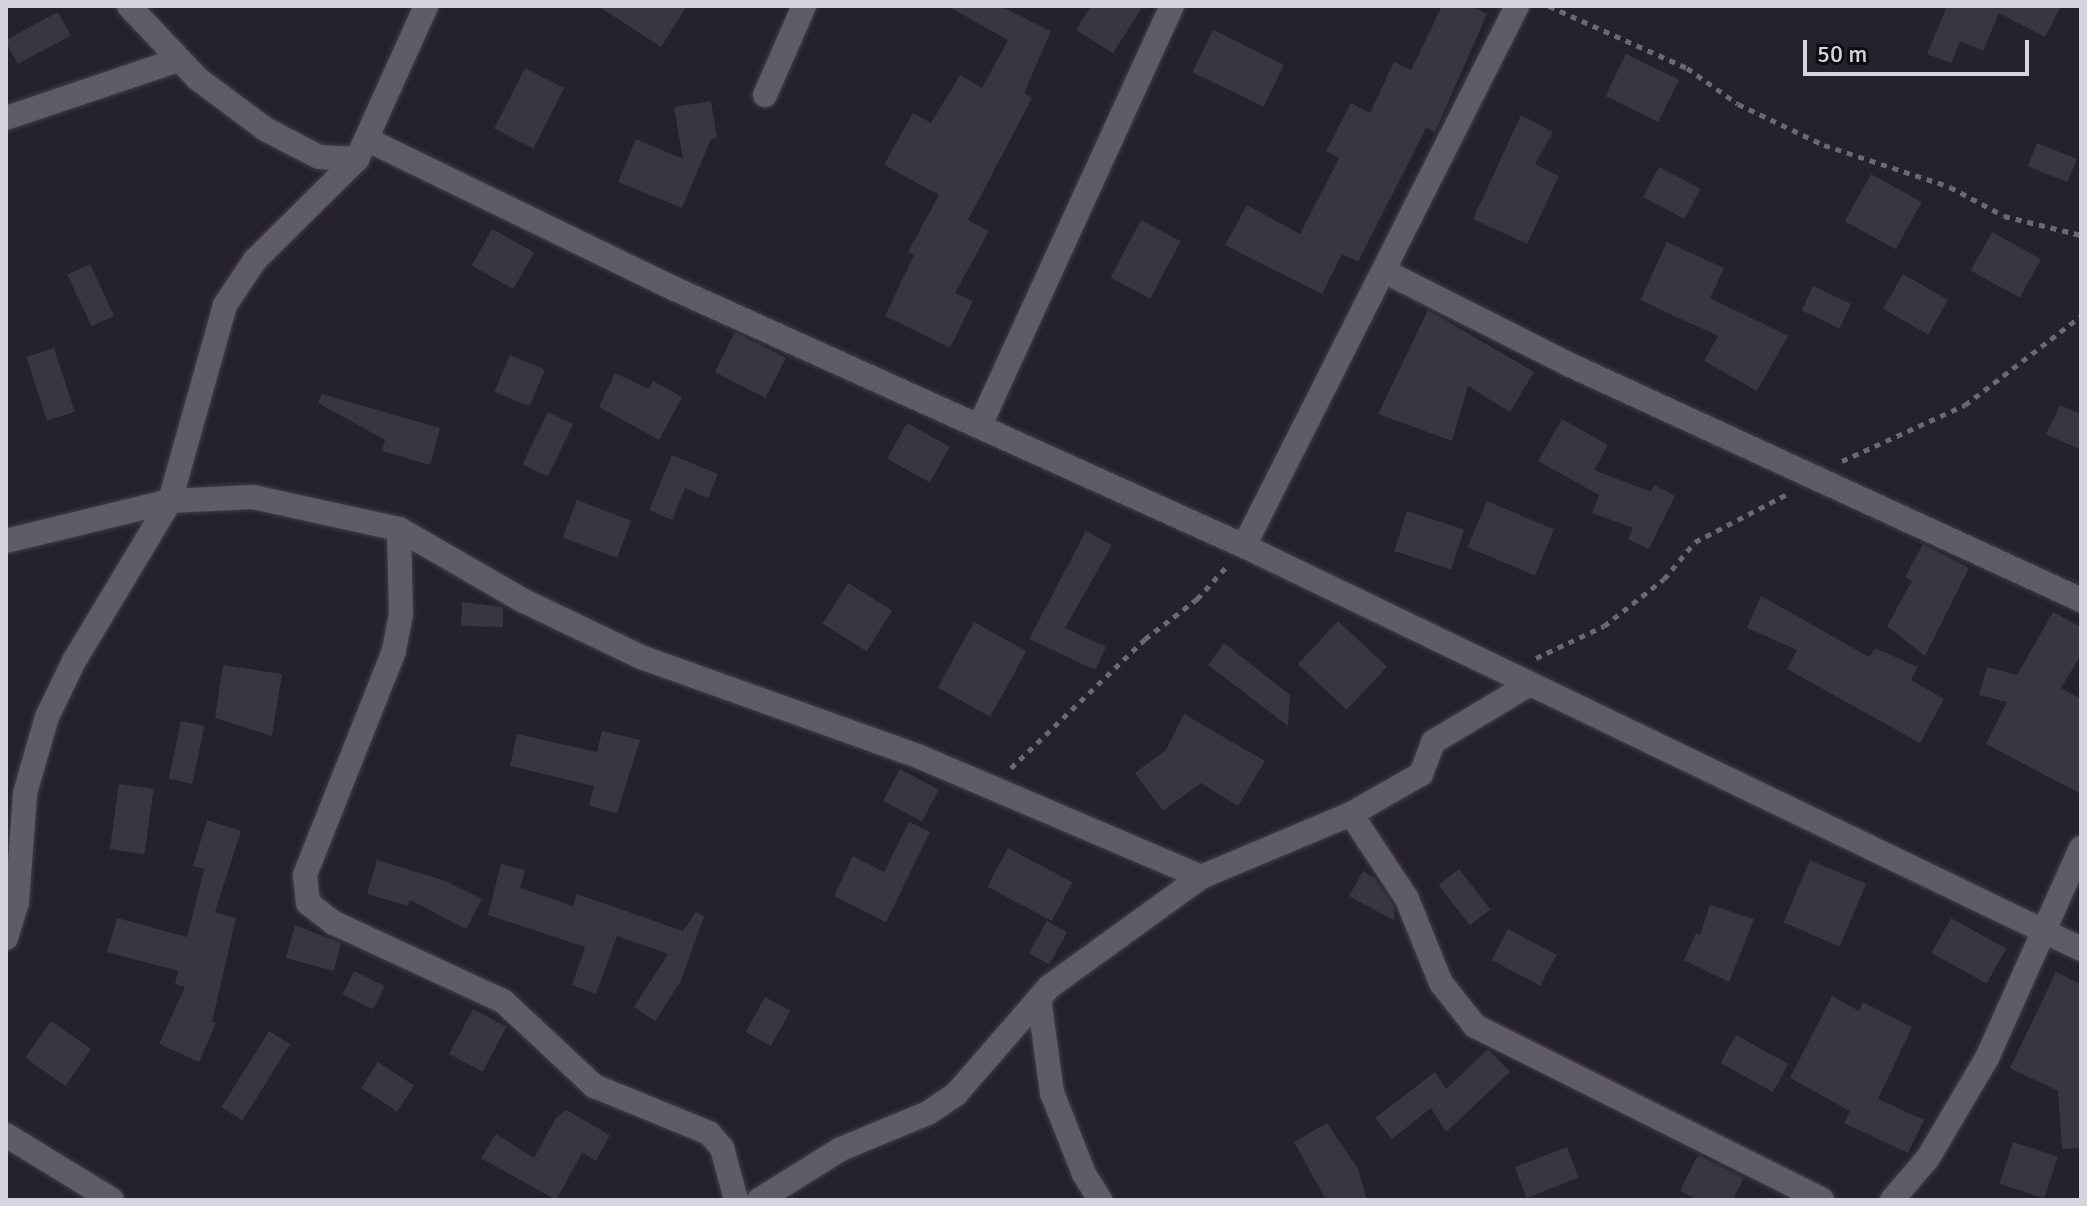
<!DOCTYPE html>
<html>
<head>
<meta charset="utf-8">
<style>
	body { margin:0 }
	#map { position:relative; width:2087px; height:1206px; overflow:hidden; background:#25212d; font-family:Signika,sans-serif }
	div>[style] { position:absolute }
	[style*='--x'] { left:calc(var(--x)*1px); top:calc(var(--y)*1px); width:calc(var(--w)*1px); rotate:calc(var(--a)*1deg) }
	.building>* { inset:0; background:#393542; transform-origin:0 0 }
	.path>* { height:5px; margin-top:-2.5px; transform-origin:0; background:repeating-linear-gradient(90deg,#6c6973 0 6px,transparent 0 12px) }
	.roads { filter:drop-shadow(0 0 2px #423f49) drop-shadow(0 0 2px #423f49) }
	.minor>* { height:24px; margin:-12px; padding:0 12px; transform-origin:12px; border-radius:12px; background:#5f5b69 }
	span { translate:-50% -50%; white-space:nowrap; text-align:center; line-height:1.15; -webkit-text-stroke:7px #0d0c11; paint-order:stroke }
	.frame { position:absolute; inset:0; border:8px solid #d6d4dc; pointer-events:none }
	.scale { position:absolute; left:1803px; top:40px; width:226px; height:36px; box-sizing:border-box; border:4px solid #d6d4dc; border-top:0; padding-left:10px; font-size:24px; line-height:28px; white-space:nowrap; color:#d6d4dc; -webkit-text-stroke:6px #0d0c11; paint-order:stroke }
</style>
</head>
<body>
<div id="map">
	<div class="building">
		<i style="clip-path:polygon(598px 6px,687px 6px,661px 47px)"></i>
		<i style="clip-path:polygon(947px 6px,1000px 6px,1051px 31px,1024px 93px,1032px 98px,968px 220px,989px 231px,955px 293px,973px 301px,950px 348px,885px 316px,914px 255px,908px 252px,939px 195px,884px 165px,913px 113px,931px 123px,960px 75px,982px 88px,1008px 40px)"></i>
		<i style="clip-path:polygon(1091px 6px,1143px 6px,1113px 53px,1076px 30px)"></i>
		<i style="clip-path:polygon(1442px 6px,1471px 6px,1487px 14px,1435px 132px,1426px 128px,1358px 262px,1342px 254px,1322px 294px,1225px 245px,1247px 205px,1300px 234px,1339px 158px,1326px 151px,1351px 103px,1370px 113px,1394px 62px,1411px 70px)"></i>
		<i style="clip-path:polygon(1947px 6px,2061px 6px,2045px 37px,1999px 13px,1983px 51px,1960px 41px,1951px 63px,1927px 54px)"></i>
		<i style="left:58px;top:12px;width:27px;height:60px;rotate:62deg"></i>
		<i style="left:1213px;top:30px;width:79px;height:47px;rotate:26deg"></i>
		<i style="left:1626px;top:54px;width:59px;height:47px;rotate:26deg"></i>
		<i style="left:525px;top:68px;width:44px;height:68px;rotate:27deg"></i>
		<i style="clip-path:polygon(711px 101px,717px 138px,711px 139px,682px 208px,618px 182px,636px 139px,683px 159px,674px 107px)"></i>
		<i style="clip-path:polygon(1521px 115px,1553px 132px,1535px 164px,1559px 176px,1527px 244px,1473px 219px)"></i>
		<i style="left:2037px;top:143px;width:43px;height:25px;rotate:22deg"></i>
		<i style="left:1659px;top:167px;width:47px;height:34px;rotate:28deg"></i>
		<i style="left:1871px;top:174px;width:58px;height:54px;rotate:29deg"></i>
		<i style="left:1141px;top:220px;width:45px;height:65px;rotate:28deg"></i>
		<i style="left:492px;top:229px;width:48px;height:42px;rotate:29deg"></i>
		<i style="left:1992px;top:232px;width:56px;height:44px;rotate:29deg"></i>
		<i style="clip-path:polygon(1667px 242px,1724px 268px,1710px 298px,1788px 336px,1757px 391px,1704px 361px,1718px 336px,1640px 300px)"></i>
		<i style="left:90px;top:264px;width:57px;height:25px;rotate:65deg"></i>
		<i style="left:1903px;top:274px;width:52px;height:40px;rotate:30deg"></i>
		<i style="left:1813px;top:286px;width:42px;height:27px;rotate:25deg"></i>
		<i style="clip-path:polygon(1428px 310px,1534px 372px,1510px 412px,1468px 386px,1452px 441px,1378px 414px)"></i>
		<i style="left:735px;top:332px;width:57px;height:45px;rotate:27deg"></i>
		<i style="left:54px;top:348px;width:67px;height:29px;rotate:72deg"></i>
		<i style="left:510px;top:355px;width:38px;height:40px;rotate:23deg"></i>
		<i style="clip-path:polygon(615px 373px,649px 389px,653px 381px,682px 397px,659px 440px,599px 407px)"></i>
		<i style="clip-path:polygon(322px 394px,440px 428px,430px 465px,382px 451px,385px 440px,318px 403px)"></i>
		<i style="clip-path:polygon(2060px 405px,2081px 414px,2081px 450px,2046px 434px)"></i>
		<i style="left:548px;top:412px;width:28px;height:58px;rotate:26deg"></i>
		<i style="clip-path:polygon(1562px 419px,1608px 445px,1594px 470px,1651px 492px,1654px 485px,1675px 496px,1649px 549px,1628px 539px,1633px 528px,1592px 513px,1599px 495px,1538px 461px)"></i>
		<i style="left:907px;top:423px;width:49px;height:41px;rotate:29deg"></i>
		<i style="clip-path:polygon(672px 455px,718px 474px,708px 498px,685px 488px,672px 520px,649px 510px)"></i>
		<i style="left:577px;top:500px;width:58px;height:40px;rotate:21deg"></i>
		<i style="left:1487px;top:501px;width:73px;height:50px;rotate:23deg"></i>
		<i style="left:1407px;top:511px;width:60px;height:42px;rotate:18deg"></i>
		<i style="clip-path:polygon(1086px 531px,1112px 545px,1065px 628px,1106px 647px,1095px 670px,1029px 639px)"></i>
		<i style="clip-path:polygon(1923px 544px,1969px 568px,1925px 656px,1887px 626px,1912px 581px,1905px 577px)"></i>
		<i style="left:848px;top:583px;width:52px;height:48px;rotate:32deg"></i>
		<i style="clip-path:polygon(1761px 596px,1869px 657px,1875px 648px,1918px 667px,1911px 680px,1944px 699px,1920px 743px,1787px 669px,1797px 650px,1747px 628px)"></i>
		<i style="clip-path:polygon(462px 602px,503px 607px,503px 627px,461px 626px)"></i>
		<i style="clip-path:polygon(2053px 612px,2081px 627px,2081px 655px,2061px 688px,2081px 699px,2081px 794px,1986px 744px,2007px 702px,1979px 695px,1987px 667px,2017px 675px)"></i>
		<i style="left:1338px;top:621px;width:67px;height:59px;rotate:43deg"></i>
		<i style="left:974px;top:622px;width:60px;height:75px;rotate:29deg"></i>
		<i style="clip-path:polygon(1224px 643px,1290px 695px,1288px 726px,1208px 665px)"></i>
		<i style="clip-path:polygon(223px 665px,282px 674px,272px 736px,215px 718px)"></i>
		<i style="clip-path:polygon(1184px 714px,1265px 761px,1238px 806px,1201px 783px,1163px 811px,1135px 773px,1166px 750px)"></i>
		<i style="left:181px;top:721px;width:24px;height:59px;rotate:12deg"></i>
		<i style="clip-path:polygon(602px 731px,640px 740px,617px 813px,589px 806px,594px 786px,510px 766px,517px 734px,597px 752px)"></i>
		<i style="left:900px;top:769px;width:44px;height:36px;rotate:28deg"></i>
		<i style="left:119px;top:784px;width:35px;height:66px;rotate:8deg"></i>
		<i style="clip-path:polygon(207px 820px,241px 831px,215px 912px,236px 918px,212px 1022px,216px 1023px,199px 1062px,159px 1044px,185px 987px,175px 984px,178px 971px,107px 952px,117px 918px,187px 937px,204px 869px,193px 866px)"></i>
		<i style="clip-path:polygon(909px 822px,930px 832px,886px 922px,834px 896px,853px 856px,884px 872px)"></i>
		<i style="left:1008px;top:848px;width:73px;height:44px;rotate:28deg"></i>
		<i style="clip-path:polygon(377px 860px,443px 880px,482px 899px,466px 929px,410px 900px,408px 906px,367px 894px)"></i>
		<i style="left:1810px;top:860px;width:61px;height:68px;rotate:23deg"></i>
		<i style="clip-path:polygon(501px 864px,525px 870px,520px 888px,573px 906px,577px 894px,683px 931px,696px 912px,704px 916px,681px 981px,655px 1021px,634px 1007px,668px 954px,617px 936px,596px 994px,572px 985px,585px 947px,488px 915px)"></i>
		<i style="left:1459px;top:869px;width:51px;height:26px;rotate:52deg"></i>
		<i style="clip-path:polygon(1363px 871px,1375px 878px,1394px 906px,1395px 921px,1349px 896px)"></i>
		<i style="clip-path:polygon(1710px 905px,1754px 919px,1729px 982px,1684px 960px,1696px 933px,1700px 935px)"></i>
		<i style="left:1951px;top:918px;width:63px;height:40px;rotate:29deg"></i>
		<i style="left:1047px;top:921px;width:23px;height:37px;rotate:29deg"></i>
		<i style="clip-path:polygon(295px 925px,341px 943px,334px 971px,286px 958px)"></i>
		<i style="left:1508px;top:929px;width:55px;height:35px;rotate:28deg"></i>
		<i style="left:354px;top:971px;width:34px;height:26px;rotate:26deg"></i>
		<i style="clip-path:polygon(2056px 972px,2081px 984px,2081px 1148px,2062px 1149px,2058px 1091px,2010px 1068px)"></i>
		<i style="clip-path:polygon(1832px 996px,1859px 1011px,1863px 1002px,1912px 1027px,1878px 1099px,1924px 1120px,1908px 1153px,1844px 1123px,1850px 1111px,1790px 1078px)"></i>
		<i style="left:765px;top:997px;width:29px;height:40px;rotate:29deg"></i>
		<i style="left:473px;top:1009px;width:38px;height:51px;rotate:28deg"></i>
		<i style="left:51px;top:1021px;width:49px;height:45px;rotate:35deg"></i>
		<i style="left:269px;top:1031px;width:25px;height:90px;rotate:32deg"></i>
		<i style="left:1736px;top:1035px;width:60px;height:32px;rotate:29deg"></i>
		<i style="clip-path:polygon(1488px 1049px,1510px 1072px,1446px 1132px,1431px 1108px,1392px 1139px,1375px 1118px,1435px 1072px,1446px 1089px)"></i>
		<i style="left:378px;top:1062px;width:43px;height:31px;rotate:33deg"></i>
		<i style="clip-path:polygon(566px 1110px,610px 1135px,596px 1161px,582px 1153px,556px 1200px,481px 1158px,496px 1134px,534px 1158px,556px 1118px)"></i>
		<i style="clip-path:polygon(1327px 1123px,1358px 1169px,1367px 1200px,1326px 1200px,1294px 1142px)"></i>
		<i style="left:2013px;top:1142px;width:47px;height:44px;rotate:18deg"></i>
		<i style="left:1567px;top:1147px;width:33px;height:56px;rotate:69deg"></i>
		<i style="clip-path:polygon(1698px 1155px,1744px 1178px,1733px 1200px,1698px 1200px,1680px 1191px)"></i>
	</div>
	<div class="path">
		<i style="--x:1549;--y:6;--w:151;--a:24.2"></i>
		<i style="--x:1687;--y:68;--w:62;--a:35.2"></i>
		<i style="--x:1738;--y:104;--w:95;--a:25.5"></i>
		<i style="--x:1824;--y:145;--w:133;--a:18.4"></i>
		<i style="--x:1950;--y:187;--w:61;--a:28.2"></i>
		<i style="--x:2004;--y:216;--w:79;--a:13.9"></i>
		<i style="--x:1842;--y:461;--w:135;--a:-24.5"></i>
		<i style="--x:1965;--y:405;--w:146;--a:-37.5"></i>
		<i style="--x:1536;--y:658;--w:75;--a:-25.2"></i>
		<i style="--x:1604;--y:626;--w:76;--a:-38.1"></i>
		<i style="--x:1664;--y:579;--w:48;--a:-50"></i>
		<i style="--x:1695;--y:542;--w:106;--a:-27.5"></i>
		<i style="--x:1011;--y:768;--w:186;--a:-43.9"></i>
		<i style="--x:1145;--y:639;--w:66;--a:-37.6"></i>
		<i style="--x:1197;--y:599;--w:46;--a:-47.6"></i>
	</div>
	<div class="roads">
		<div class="minor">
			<i style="--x:129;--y:6;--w:100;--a:46.6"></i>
			<i style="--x:198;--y:79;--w:84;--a:36.7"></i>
			<i style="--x:265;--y:129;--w:61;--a:27.4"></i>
			<i style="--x:319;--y:157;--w:38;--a:3"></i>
			<i style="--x:765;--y:95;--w:97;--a:-66.3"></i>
			<i style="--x:6;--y:118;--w:182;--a:-18.6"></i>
			<i style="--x:368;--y:140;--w:341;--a:25.9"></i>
			<i style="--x:675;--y:289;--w:624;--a:24.31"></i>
			<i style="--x:1244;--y:546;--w:929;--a:25.71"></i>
			<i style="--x:1384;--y:271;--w:206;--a:26.8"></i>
			<i style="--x:1568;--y:364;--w:565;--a:24.7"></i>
			<i style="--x:981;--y:423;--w:459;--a:-65.4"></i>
			<i style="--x:399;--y:529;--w:85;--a:88.7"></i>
			<i style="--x:401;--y:614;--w:38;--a:101"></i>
			<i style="--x:394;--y:651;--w:241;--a:111.7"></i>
			<i style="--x:305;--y:875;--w:28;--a:84"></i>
			<i style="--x:308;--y:903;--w:33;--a:38"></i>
			<i style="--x:334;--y:923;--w:186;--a:24.8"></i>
			<i style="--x:503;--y:1001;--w:125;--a:43"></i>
			<i style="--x:594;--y:1086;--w:124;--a:22.2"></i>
			<i style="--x:709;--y:1133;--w:20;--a:49"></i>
			<i style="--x:722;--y:1148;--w:54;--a:74.9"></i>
			<i style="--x:6;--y:541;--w:169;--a:-13.7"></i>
			<i style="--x:170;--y:501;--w:83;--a:-2.8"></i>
			<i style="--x:253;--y:497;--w:149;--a:12.4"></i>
			<i style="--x:399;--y:529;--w:140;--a:30"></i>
			<i style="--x:520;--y:599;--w:134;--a:25.6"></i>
			<i style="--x:641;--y:657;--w:296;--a:19.7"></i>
			<i style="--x:920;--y:757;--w:306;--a:23.1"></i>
			<i style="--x:1244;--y:546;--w:605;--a:-63.18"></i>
			<i style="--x:1351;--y:814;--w:102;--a:56.6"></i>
			<i style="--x:1407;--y:899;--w:91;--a:68"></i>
			<i style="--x:1441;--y:983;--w:55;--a:51.7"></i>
			<i style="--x:1475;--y:1026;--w:388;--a:26.6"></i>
			<i style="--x:6;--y:938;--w:37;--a:-73"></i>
			<i style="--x:17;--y:903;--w:110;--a:-85.8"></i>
			<i style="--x:25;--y:793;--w:79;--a:-73.9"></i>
			<i style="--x:47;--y:717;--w:62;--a:-64.3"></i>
			<i style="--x:74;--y:661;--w:187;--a:-59"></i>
			<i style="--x:170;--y:501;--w:204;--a:-74.3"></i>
			<i style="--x:225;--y:305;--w:54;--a:-56.3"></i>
			<i style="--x:255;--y:260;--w:144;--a:-44.7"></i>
			<i style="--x:357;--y:159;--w:168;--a:-65.7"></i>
			<i style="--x:1039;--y:998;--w:96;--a:82.2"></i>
			<i style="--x:1052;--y:1093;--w:87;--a:68.4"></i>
			<i style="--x:1084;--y:1174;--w:31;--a:58"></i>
			<i style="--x:6;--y:1135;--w:124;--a:31.5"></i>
			<i style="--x:759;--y:1200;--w:97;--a:-31.9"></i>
			<i style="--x:841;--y:1149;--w:94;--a:-22.5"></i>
			<i style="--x:928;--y:1113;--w:34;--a:-34"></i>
			<i style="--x:956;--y:1094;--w:142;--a:-49"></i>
			<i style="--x:1049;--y:987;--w:188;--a:-35.9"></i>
			<i style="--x:1201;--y:877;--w:163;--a:-22.8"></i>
			<i style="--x:1351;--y:814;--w:81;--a:-29.7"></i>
			<i style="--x:1421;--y:774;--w:34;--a:-69"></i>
			<i style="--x:1433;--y:742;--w:113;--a:-30.9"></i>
			<i style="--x:1892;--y:1200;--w:55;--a:-49.4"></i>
			<i style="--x:1928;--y:1158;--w:116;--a:-59.5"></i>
			<i style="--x:1987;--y:1058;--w:230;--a:-65.9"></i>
		</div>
	</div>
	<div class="frame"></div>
	<div class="scale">50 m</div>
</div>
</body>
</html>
